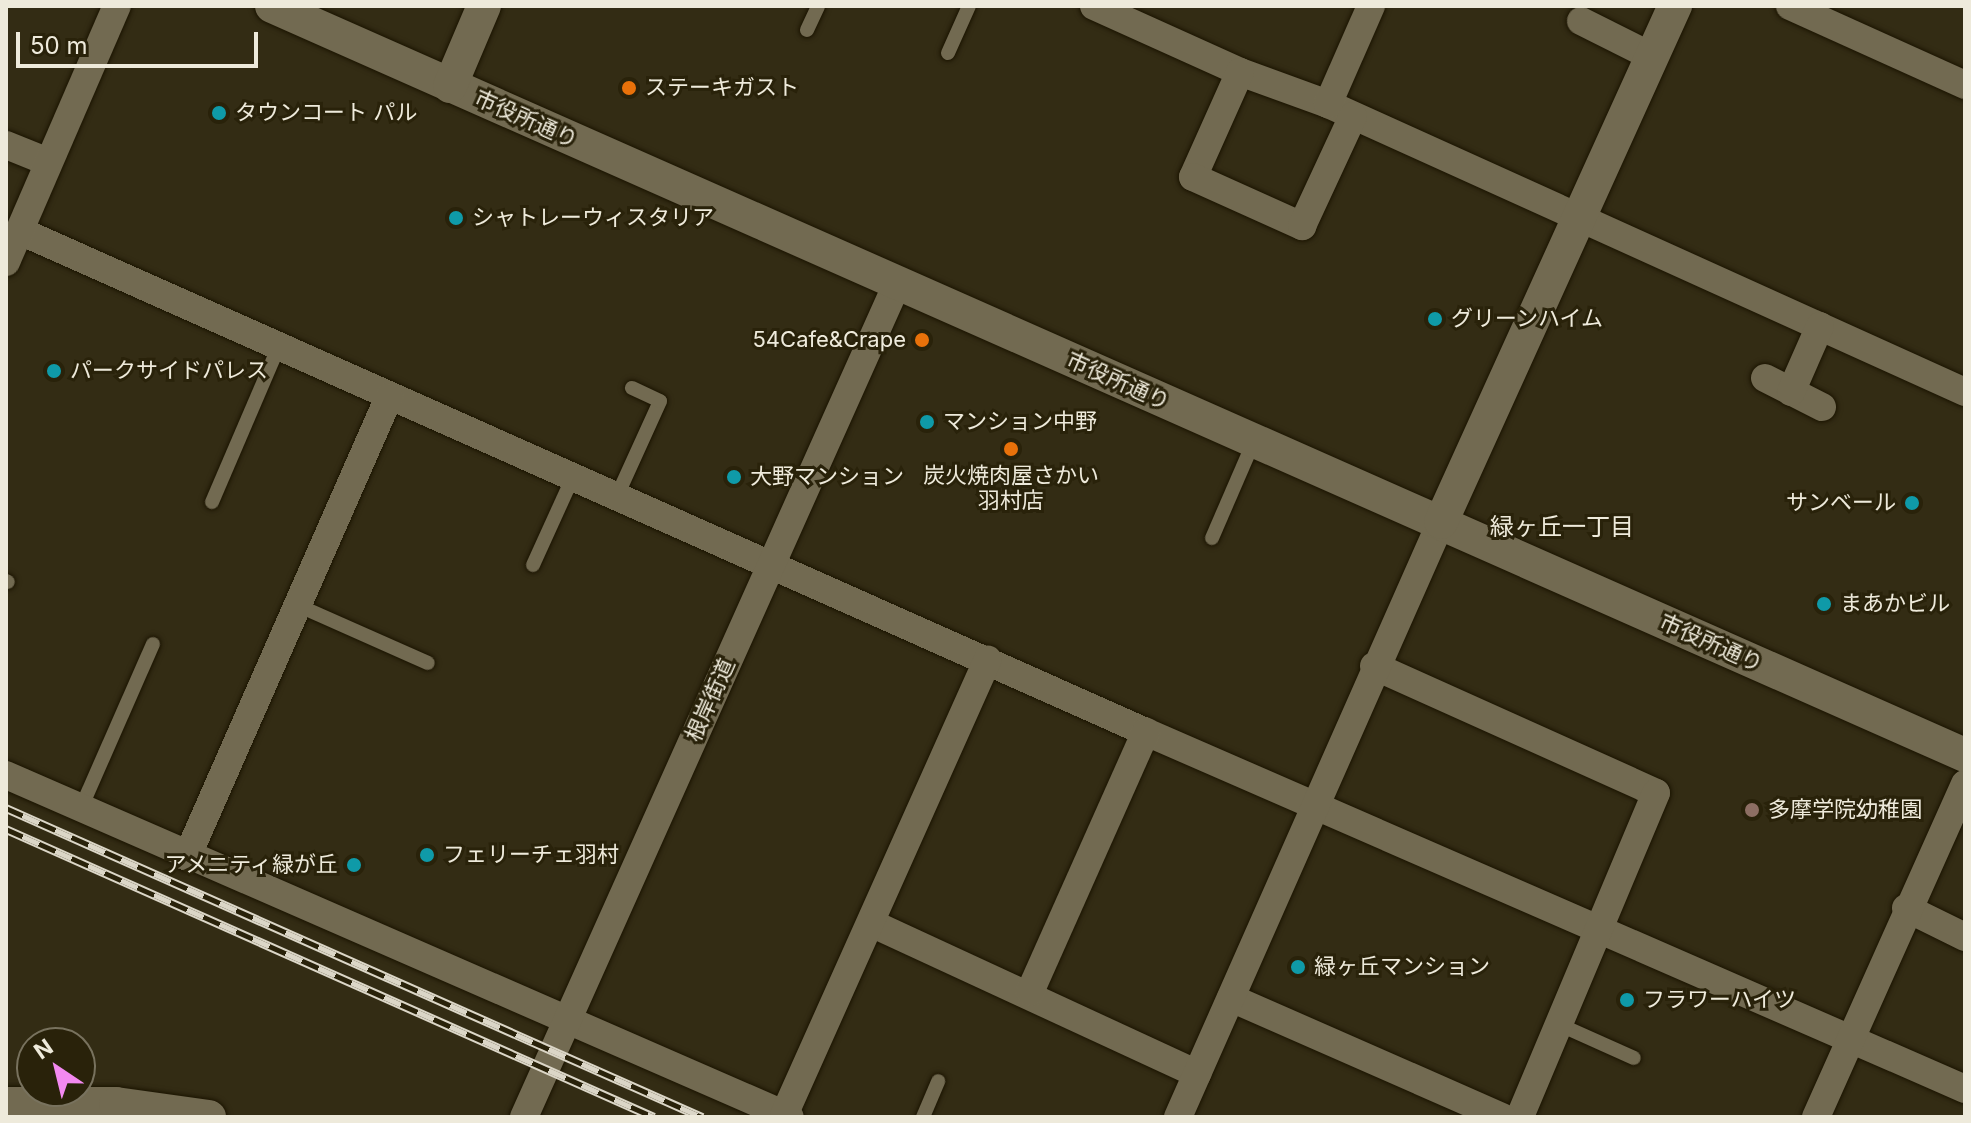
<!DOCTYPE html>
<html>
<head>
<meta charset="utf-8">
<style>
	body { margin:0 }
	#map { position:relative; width:1971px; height:1123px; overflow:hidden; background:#332c14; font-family:Inter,"Noto Sans JP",sans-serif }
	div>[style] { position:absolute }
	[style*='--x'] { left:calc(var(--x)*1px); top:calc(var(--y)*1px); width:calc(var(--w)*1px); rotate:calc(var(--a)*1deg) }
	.roads { filter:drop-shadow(0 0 2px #1b1400) drop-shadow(0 0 2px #1b1400) }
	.service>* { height:14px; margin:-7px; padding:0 7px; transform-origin:7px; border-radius:7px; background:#726a51 }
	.minor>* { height:28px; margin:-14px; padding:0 14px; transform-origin:14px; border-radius:14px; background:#726a51 }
	.tertiary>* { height:34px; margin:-17px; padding:0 17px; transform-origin:17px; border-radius:17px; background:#726a51 }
	.rail>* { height:9px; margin-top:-4.5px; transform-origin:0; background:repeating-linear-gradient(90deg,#29220a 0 18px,#dbd6c7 0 36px); box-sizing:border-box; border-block:2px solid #dbd6c7 }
	.dots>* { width:22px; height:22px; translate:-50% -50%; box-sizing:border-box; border:4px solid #29220a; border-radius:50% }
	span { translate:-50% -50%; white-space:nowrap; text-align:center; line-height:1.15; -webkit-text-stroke:6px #29220a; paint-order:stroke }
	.poi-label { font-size:22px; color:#eeeadb }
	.left { translate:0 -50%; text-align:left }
	.right { translate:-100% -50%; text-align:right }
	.street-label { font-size:22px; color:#eeeadb }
	.neighbourhood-label { font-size:24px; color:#eeeadb }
	.frame { position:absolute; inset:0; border:8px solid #eeeadb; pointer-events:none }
	.north { position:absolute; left:16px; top:1027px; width:80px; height:80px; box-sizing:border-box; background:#29220a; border:2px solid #78725e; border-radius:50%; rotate:325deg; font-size:22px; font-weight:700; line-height:32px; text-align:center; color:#eeeadb }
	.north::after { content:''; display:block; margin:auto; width:28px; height:36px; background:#f389f1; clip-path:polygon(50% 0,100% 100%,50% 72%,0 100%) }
	.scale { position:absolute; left:16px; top:32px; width:242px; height:36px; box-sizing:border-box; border:4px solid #eeeadb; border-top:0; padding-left:10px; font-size:24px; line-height:28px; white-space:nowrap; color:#eeeadb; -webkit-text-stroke:6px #29220a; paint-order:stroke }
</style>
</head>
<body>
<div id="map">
	<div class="roads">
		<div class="service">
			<i style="--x:807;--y:30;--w:26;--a:-65"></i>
			<i style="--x:948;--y:53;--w:51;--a:-65.9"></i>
			<i style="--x:617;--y:496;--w:104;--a:-65.6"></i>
			<i style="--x:660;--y:401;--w:31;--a:-155"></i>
			<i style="--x:212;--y:502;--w:168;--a:-66.8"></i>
			<i style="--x:1212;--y:538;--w:106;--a:-66.6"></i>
			<i style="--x:533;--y:565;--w:94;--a:-65.6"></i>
			<i style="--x:6;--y:581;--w:2;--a:27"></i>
			<i style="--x:297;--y:605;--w:143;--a:23.9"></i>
			<i style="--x:81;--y:808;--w:179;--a:-66.3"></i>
			<i style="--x:1558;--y:1024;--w:83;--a:24.1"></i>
			<i style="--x:923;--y:1117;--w:39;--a:-67"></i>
		</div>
		<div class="minor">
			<i style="--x:1094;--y:6;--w:160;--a:24.3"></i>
			<i style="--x:1240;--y:72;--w:94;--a:20"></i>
			<i style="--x:1328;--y:104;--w:699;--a:24.33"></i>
			<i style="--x:1790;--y:6;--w:192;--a:24.3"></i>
			<i style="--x:1581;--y:21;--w:78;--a:26.6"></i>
			<i style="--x:1240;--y:72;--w:115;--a:114.1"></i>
			<i style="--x:1193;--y:177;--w:120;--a:24.2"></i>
			<i style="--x:1302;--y:226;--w:121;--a:-65.1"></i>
			<i style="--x:1328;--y:104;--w:107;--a:-66.3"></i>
			<i style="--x:6;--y:145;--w:45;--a:22"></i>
			<i style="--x:20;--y:231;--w:1232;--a:23.99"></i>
			<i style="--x:1146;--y:732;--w:893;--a:23.55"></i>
			<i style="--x:6;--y:262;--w:279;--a:-66.6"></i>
			<i style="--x:1765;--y:378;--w:64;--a:27"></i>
			<i style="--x:1791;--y:392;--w:72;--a:-66.3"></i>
			<i style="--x:1374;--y:666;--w:309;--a:24.2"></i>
			<i style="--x:1656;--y:793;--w:351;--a:112.8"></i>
			<i style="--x:6;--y:775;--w:855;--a:23.57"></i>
			<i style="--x:187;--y:857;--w:502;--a:-66.29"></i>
			<i style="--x:1906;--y:908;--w:66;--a:26.2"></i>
			<i style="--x:873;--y:924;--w:357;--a:24.8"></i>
			<i style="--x:1030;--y:992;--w:285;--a:-66"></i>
			<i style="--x:1231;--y:998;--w:296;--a:23.7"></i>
			<i style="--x:784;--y:1115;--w:499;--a:-65.9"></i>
			<i style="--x:524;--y:1117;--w:913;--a:-65.88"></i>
			<i style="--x:1178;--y:1117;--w:651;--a:-66.15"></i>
			<i style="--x:1816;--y:1117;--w:365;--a:-65.9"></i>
		</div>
		<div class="tertiary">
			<i style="--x:272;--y:6;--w:1851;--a:23.87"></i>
			<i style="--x:450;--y:86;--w:87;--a:-67"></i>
			<i style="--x:1441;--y:522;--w:567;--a:-65.61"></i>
			<i style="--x:6;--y:1104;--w:110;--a:0"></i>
			<i style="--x:116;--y:1104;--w:94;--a:8"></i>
		</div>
	</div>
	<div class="rail">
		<i style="--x:6;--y:808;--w:762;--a:23.94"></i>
		<i style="--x:6;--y:829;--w:709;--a:23.96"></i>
	</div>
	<div class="dots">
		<i style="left:629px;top:88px;background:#e8710a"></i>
		<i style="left:219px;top:113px;background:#0f9aa8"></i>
		<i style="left:456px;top:218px;background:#0f9aa8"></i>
		<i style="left:1435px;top:319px;background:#0f9aa8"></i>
		<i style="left:922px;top:340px;background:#e8710a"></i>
		<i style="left:54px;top:371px;background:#0f9aa8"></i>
		<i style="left:927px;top:422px;background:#0f9aa8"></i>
		<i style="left:1011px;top:449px;background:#e8710a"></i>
		<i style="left:734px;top:477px;background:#0f9aa8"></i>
		<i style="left:1912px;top:503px;background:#0f9aa8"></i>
		<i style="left:1824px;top:604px;background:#0f9aa8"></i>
		<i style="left:1752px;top:810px;background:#8d6e63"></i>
		<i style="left:427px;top:855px;background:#0f9aa8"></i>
		<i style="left:354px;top:865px;background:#0f9aa8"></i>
		<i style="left:1298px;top:967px;background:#0f9aa8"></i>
		<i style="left:1627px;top:1000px;background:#0f9aa8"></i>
	</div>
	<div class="poi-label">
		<span class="left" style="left:645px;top:88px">ステーキガスト</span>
		<span class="left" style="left:235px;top:113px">タウンコート パル</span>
		<span class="left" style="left:472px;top:218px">シャトレーウィスタリア</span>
		<span class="left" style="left:1451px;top:319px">グリーンハイム</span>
		<span class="right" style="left:906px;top:340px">54Cafe&amp;Crape</span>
		<span class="left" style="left:70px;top:371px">パークサイドパレス</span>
		<span class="left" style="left:943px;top:422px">マンション中野</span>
		<span style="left:1011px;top:488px">炭火焼肉屋さかい<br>羽村店</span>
		<span class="left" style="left:750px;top:477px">大野マンション</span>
		<span class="right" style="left:1896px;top:503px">サンベール</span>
		<span class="left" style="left:1840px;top:604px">まあかビル</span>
		<span class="left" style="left:1768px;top:810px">多摩学院幼稚園</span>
		<span class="left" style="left:443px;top:855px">フェリーチェ羽村</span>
		<span class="right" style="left:338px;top:865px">アメニティ緑が丘</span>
		<span class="left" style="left:1314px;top:967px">緑ヶ丘マンション</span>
		<span class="left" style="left:1643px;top:1000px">フラワーハイツ</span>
	</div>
	<div class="street-label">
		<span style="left:526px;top:119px;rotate:24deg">市役所通り</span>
		<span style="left:1118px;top:381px;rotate:24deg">市役所通り</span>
		<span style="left:1711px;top:643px;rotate:24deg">市役所通り</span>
		<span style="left:710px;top:700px;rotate:-66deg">根岸街道</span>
	</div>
	<div class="neighbourhood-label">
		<span style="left:1562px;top:527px">緑ヶ丘一丁目</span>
	</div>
	<div class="frame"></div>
	<div class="north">N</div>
	<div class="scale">50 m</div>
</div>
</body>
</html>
